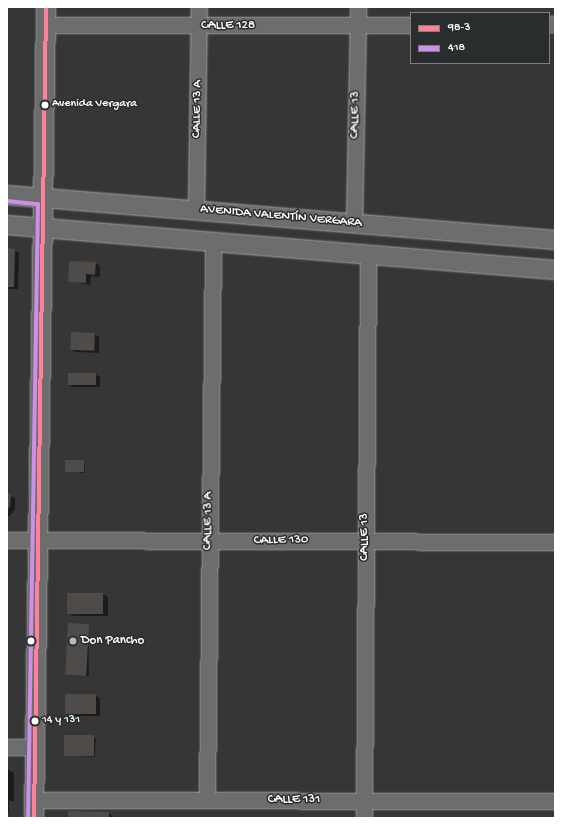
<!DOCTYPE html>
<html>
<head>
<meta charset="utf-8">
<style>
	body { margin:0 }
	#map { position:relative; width:562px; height:825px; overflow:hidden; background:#363636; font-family:"Gochi Hand",sans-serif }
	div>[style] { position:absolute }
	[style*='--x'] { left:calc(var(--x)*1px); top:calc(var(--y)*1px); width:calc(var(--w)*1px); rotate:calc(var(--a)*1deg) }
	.shadow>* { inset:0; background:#0007; transform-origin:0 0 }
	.building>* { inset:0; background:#4e4b49; transform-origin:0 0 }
	.roads { filter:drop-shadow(0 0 1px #a5a5a5) drop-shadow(0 0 1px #a5a5a5) }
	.minor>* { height:15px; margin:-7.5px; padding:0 7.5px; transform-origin:7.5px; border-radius:7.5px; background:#6c6d6d }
	.major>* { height:18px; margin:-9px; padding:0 9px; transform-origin:9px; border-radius:9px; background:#6c6d6d }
	.bus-1>* { height:4px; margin:-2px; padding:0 2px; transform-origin:2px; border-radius:2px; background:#ff8098 }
	.bus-2>* { height:4px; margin:-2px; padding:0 2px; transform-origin:2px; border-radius:2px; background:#ce8fe9 }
	.dots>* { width:11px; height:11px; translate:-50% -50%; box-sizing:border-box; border:2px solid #2a2d2e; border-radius:50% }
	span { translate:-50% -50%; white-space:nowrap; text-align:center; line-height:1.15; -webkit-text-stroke:3px #2a2d2e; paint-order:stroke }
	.bus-label { font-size:12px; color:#fff }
	.left { translate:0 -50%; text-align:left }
	.street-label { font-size:13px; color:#fff }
	.poi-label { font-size:13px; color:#fff }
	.frame { position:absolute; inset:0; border:8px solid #fff; pointer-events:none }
	.legend { position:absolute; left:410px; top:12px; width:140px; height:52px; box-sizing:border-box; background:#2a2d2e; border:1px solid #7f8182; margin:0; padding:5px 7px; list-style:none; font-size:12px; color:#fff }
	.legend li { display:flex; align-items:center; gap:8px; height:20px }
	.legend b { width:20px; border:1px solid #7f8182 }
</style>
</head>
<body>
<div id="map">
	<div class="shadow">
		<i style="clip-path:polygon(7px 249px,19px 252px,18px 289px,7px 289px)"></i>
		<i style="clip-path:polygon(96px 263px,100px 266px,100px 277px,91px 276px,90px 285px,69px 281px)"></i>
		<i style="clip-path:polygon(94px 334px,99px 337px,99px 353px,76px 352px,71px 350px)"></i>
		<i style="clip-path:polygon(95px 374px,100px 377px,100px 387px,73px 387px,68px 384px)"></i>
		<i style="clip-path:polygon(84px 461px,85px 473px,66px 471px)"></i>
		<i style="clip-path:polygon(7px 495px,15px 498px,15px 509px,10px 516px,7px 516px)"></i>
		<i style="clip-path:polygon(68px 594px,103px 594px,108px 597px,108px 616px,73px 616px,68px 613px)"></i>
		<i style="clip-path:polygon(88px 625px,89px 676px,70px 676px,68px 674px)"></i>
		<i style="clip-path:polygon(95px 695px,100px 698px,100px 716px,70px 716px,66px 713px)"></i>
		<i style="left:65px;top:736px;width:31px;height:19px;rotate:4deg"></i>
		<i style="clip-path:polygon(7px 769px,14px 773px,14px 801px,9px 801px,9px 812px,7px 812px)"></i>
		<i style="clip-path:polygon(69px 812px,109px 813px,114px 818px,69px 818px)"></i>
	</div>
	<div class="building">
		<i style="clip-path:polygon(7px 248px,15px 249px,14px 287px,7px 287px)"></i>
		<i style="clip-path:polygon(69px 261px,96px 262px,95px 275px,86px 274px,86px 283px,68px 282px)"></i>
		<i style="left:71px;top:332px;width:24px;height:18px;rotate:2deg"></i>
		<i style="left:68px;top:373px;width:28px;height:12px"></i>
		<i style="left:65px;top:460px;width:19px;height:12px"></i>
		<i style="clip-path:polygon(7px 494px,11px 494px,10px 506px,7px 511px)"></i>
		<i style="left:67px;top:593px;width:36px;height:21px"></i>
		<i style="left:68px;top:623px;width:21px;height:52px;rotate:3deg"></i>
		<i style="left:65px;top:694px;width:31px;height:20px"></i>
		<i style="left:64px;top:735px;width:30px;height:21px"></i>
		<i style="clip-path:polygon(68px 811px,109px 812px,109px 818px,68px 818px)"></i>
	</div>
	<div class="roads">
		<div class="minor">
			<i style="--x:549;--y:24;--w:6;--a:0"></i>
			<i style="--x:46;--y:25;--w:365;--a:0"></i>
			<i style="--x:196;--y:210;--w:203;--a:-89.2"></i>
			<i style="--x:354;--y:224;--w:217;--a:-88.9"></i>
			<i style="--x:7;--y:540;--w:548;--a:0.21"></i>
			<i style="--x:7;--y:747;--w:28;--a:0"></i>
			<i style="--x:34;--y:800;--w:521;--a:0.11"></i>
			<i style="--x:207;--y:800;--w:557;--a:-89.38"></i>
			<i style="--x:364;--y:818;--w:562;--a:-89.59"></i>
		</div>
		<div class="major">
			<i style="--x:7;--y:195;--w:550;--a:4.69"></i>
			<i style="--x:7;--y:225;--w:550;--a:4.69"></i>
			<i style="--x:34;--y:818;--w:811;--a:-89.15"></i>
		</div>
	</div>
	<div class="bus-1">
		<i style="--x:34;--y:818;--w:811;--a:-89.15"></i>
	</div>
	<div class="bus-2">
		<i style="--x:7;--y:201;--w:31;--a:6"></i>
		<i style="--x:38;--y:204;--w:614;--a:90.93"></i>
	</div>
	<div class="dots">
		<i style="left:45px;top:105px;background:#fff"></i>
		<i style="left:31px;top:641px;background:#fff"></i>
		<i style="left:73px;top:641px;background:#b9b9b9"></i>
		<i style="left:35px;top:721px;background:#fff"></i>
	</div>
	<div class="bus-label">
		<span class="left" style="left:52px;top:105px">Avenida Vergara</span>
		<span class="left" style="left:42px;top:721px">14 y 131</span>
	</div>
	<div class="street-label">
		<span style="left:228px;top:26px">CALLE 128</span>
		<span style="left:198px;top:109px;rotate:-89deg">CALLE 13 A</span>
		<span style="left:356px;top:115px;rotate:-89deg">CALLE 13</span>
		<span style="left:281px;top:217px;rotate:5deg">AVENIDA VALENTÍN VERGARA</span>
		<span style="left:209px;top:521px;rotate:-89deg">CALLE 13 A</span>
		<span style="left:365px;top:537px;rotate:-90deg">CALLE 13</span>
		<span style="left:281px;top:541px;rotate:-1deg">CALLE 130</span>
		<span style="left:294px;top:800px">CALLE 131</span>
	</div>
	<div class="poi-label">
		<span class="left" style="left:81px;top:641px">Don Pancho</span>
	</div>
	<div class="frame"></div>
	<ul class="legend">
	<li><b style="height:5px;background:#ff8098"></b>98-3</li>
	<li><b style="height:5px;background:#ce8fe9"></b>418</li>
	</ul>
</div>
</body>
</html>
